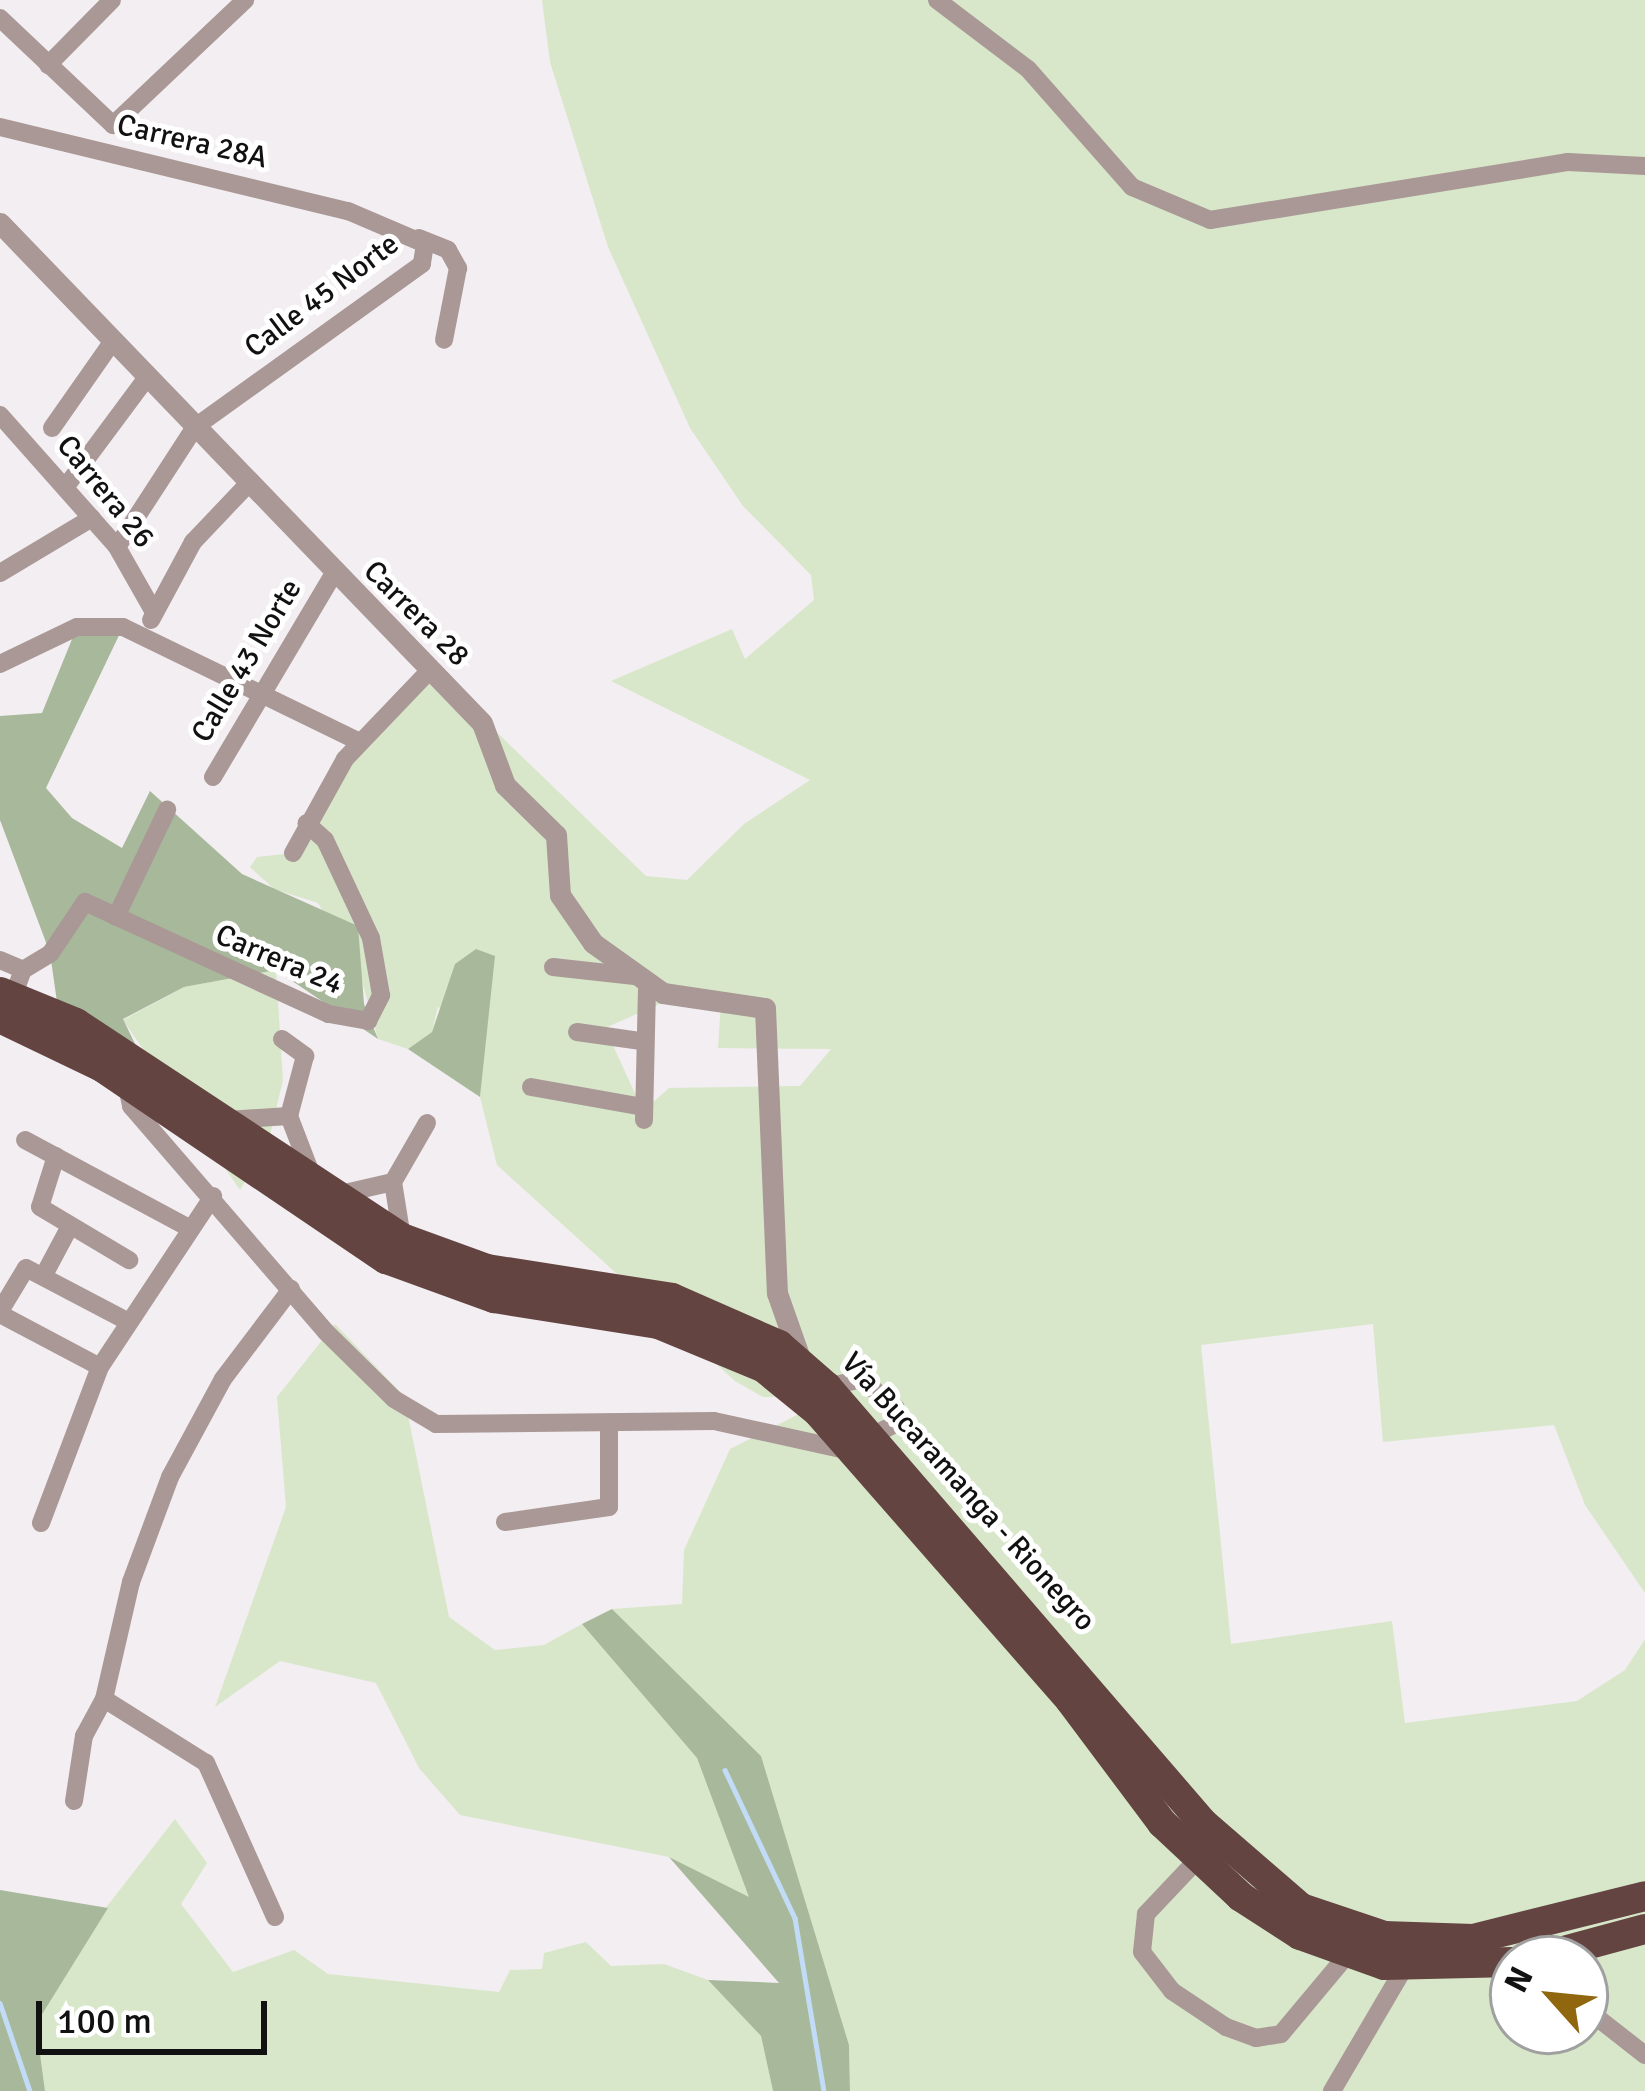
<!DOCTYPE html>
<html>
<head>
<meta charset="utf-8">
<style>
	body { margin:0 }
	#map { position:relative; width:1645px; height:2091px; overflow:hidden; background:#f3eef2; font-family:Signika,sans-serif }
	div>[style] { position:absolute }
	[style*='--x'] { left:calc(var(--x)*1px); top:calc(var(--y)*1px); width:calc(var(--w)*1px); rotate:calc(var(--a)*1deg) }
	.green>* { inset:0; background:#d8e7c9 }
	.forest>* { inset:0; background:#a8b89a }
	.stream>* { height:4.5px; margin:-2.25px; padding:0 2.25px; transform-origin:2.25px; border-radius:2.25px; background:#c2dbf6 }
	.minor>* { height:18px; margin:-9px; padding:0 9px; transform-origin:9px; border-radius:9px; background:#a99896 }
	.tertiary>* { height:21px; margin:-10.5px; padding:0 10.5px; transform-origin:10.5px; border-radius:10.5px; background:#a99896 }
	.trunk>* { height:30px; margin:-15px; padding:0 15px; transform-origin:15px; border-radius:15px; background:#634440 }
	span { translate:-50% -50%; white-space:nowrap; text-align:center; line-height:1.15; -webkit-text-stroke:10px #fff; paint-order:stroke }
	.street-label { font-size:30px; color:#121112 }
	.north { position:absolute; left:1489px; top:1935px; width:120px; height:120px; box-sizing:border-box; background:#fff; border:3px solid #a0a0a0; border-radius:50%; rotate:297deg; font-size:33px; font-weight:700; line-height:48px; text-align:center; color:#121112 }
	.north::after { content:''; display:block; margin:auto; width:42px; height:54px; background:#90660e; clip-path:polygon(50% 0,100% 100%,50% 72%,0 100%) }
	.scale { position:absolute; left:36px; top:2001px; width:231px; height:54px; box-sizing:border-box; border:6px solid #121112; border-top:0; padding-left:15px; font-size:36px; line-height:42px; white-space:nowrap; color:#121112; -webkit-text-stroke:9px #fff; paint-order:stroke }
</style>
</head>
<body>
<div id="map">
	<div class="green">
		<i style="clip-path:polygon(evenodd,542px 0,1645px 0,1645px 1593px,1585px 1505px,1554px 1425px,1383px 1442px,1373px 1324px,1201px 1345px,1231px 1644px,1392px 1621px,1405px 1723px,1577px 1701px,1625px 1670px,1645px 1639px,1645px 2091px,850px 2091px,849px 2045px,761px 1756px,612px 1609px,682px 1604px,684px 1550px,730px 1449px,834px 1396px,763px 1397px,735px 1381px,497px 1165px,480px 1097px,483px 1064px,438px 1006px,432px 1032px,408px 1049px,378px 1039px,359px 970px,318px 903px,274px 889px,250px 867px,257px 857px,293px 853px,329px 782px,431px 669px,646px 876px,687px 880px,744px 824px,810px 780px,611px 681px,732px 629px,745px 659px,814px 600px,811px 575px,743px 506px,690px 428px,608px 247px,550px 62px,542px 0,689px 991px,721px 1002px,718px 1048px,831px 1049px,800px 1086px,669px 1088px,643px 1111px,605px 1028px,689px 991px,542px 0,1513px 1959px,1585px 1959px,1585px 2031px,1513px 2031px,1513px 1959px)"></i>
		<i style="clip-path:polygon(276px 970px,283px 1080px,268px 1143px,240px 1190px,123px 1020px,184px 987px)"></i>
		<i style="clip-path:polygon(335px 1324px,404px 1396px,449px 1617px,495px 1650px,544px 1645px,582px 1624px,697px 1758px,750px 1898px,669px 1857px,460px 1815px,419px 1768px,376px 1683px,280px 1661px,215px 1707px,286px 1507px,277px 1397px)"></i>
		<i style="clip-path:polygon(175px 1819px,207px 1863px,181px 1904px,233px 1972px,294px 1950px,328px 1974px,499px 1992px,510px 1970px,542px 1969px,544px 1953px,586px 1942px,611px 1966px,664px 1964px,708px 1980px,761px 2036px,773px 2091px,45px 2091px,36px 2025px,83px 1937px)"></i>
	</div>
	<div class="forest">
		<i style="clip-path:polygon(77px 627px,123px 627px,46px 788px,72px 818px,122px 848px,150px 791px,242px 874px,358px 926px,364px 1004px,378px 1039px,276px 970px,184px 987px,123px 1019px,139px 1052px,58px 1009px,50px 953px,0 820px,0 716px,42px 713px)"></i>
		<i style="clip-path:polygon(476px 949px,495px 956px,480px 1097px,408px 1049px,432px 1032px,455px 964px)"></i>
		<i style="clip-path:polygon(612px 1609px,761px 1756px,849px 2045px,850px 2091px,773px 2091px,761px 2036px,708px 1980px,779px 1983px,669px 1857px,749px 1897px,697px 1758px,582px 1624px)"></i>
		<i style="clip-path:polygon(0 1890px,108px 1908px,36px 2024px,45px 2091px,0 2091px)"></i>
	</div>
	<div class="stream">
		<i style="--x:725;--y:1770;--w:164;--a:64.7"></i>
		<i style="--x:795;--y:1918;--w:175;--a:80.5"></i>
		<i style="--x:0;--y:2003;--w:93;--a:71.2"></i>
	</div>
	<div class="minor">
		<i style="--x:937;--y:0;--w:114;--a:37.2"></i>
		<i style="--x:1028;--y:69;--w:157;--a:48.6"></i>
		<i style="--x:1132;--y:187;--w:85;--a:22.9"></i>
		<i style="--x:1210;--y:220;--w:363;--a:-9.2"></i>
		<i style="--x:1568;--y:162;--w:77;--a:3"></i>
		<i style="--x:0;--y:18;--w:156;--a:43.4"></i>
		<i style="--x:113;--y:125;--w:182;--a:-43.4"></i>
		<i style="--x:48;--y:65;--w:91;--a:-45.4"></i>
		<i style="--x:0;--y:127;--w:358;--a:13.6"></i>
		<i style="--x:348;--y:211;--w:84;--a:23.2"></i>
		<i style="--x:425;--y:244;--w:20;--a:99"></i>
		<i style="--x:422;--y:264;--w:279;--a:144.3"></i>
		<i style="--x:195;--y:427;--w:143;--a:123"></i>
		<i style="--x:419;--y:238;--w:31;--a:22"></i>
		<i style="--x:448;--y:250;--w:21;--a:61"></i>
		<i style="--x:458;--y:268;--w:73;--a:101"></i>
		<i style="--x:0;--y:415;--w:176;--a:48.4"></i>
		<i style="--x:117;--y:547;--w:75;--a:60.4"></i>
		<i style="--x:52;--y:428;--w:106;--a:-55"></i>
		<i style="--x:67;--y:485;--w:136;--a:-53.4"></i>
		<i style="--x:0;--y:573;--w:107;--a:-30.9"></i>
		<i style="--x:151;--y:620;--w:89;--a:-61.7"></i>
		<i style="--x:193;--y:542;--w:80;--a:-46.5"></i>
		<i style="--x:0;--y:664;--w:85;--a:-25.7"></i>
		<i style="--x:77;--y:627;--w:46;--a:0"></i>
		<i style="--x:123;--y:627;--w:263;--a:25.9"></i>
		<i style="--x:213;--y:777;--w:235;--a:-59.3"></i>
		<i style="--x:293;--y:853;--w:107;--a:-61"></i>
		<i style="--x:345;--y:759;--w:124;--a:-46.3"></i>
		<i style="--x:116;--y:917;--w:119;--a:-64.5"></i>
		<i style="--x:0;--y:960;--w:25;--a:23"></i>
		<i style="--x:553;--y:967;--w:82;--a:6.3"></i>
		<i style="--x:13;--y:997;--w:29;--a:-70"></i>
		<i style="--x:23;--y:970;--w:31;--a:-31"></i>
		<i style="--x:50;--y:954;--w:63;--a:-56.1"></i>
		<i style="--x:85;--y:902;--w:268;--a:24.7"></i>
		<i style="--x:329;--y:1014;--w:40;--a:10"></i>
		<i style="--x:368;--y:1021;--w:29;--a:-63"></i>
		<i style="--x:381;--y:995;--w:58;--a:-100"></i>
		<i style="--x:371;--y:938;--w:108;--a:-115.1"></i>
		<i style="--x:325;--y:840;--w:25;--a:-138"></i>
		<i style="--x:577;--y:1032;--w:65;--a:8"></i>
		<i style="--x:282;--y:1039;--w:29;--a:36"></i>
		<i style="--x:305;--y:1056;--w:62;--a:104.9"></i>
		<i style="--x:289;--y:1116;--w:64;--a:69"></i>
		<i style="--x:126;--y:1082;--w:25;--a:78"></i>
		<i style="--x:131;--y:1106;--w:298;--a:49.2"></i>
		<i style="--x:326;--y:1332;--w:95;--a:44.6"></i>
		<i style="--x:394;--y:1399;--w:49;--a:30.8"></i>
		<i style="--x:436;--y:1424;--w:278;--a:-0.6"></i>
		<i style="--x:714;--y:1421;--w:139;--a:12.4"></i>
		<i style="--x:531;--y:1087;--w:114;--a:10.1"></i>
		<i style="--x:228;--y:1120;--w:61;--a:-3.8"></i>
		<i style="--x:644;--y:1120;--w:137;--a:-88.7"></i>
		<i style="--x:25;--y:1140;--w:188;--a:28.2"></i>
		<i style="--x:56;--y:1156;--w:53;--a:107.4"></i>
		<i style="--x:40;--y:1207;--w:104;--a:30.8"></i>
		<i style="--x:393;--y:1182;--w:57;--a:80.9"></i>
		<i style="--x:336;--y:1195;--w:58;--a:-12.8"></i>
		<i style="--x:393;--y:1182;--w:68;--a:-60"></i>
		<i style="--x:44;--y:1275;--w:53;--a:-62"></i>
		<i style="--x:0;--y:1311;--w:50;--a:-58.8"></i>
		<i style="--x:26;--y:1268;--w:114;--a:27.7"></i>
		<i style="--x:0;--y:1314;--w:113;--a:27.9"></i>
		<i style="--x:827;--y:1387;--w:35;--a:-13"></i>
		<i style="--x:861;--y:1379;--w:45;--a:39.6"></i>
		<i style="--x:896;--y:1408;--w:15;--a:86"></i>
		<i style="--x:897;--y:1423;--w:31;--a:153"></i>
		<i style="--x:505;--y:1522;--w:105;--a:-8.2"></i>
		<i style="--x:609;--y:1507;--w:84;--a:-90"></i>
		<i style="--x:41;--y:1523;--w:167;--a:-69.3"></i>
		<i style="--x:100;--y:1367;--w:205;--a:-56.5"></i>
		<i style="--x:74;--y:1801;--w:66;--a:-81.3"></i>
		<i style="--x:84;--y:1736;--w:42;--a:-61.6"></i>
		<i style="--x:1198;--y:1859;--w:76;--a:133.4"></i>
		<i style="--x:1146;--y:1914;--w:38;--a:96"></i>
		<i style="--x:1142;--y:1952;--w:49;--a:52.4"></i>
		<i style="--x:1172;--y:1991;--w:65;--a:33.7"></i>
		<i style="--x:1226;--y:2027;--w:32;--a:20"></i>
		<i style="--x:1256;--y:2038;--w:25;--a:-9"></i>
		<i style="--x:1281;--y:2034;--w:103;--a:-50.1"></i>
		<i style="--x:275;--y:1917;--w:169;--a:-114.1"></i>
		<i style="--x:206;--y:1763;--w:120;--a:-147.9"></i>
		<i style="--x:104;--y:1699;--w:120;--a:-77"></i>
		<i style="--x:131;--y:1582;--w:112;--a:-69.6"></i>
		<i style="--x:170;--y:1477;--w:111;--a:-61.6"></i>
		<i style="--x:223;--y:1379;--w:113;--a:-52.9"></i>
		<i style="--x:1585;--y:2008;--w:76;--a:38.1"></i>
		<i style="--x:1332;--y:2091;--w:140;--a:-59.6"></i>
	</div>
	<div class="tertiary">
		<i style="--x:0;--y:223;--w:694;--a:46.05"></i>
		<i style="--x:482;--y:723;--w:66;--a:69.6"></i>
		<i style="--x:505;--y:785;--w:71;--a:44.4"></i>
		<i style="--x:556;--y:835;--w:60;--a:86.2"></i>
		<i style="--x:560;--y:895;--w:58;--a:55.5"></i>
		<i style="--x:593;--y:943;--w:86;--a:35.5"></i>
		<i style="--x:663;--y:993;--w:103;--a:8.4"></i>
		<i style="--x:765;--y:1008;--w:285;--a:87.6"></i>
		<i style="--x:777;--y:1293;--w:72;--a:70.6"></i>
	</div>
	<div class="trunk">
		<i style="--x:0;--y:992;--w:82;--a:22.2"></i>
		<i style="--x:76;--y:1023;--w:391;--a:33.4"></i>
		<i style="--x:402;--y:1238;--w:90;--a:20"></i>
		<i style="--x:487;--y:1269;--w:187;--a:8.9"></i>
		<i style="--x:672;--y:1298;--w:117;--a:23.7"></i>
		<i style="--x:779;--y:1345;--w:64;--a:41.2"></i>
		<i style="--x:827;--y:1387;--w:576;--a:49.23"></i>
		<i style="--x:1203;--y:1823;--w:130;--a:40.9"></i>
		<i style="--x:1301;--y:1908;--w:88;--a:18.6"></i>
		<i style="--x:1384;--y:1936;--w:89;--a:1.9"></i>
		<i style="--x:1473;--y:1939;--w:177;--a:-14"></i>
		<i style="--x:0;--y:1018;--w:113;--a:25.7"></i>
		<i style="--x:102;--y:1067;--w:343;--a:34.1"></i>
		<i style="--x:386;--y:1259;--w:115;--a:19.9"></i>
		<i style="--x:494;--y:1298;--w:166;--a:9"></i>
		<i style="--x:658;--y:1324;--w:115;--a:22.5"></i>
		<i style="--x:764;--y:1368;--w:70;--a:39.2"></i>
		<i style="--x:818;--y:1412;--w:383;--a:48.8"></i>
		<i style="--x:1070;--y:1700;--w:154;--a:53.2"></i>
		<i style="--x:1162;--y:1823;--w:108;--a:43.1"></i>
		<i style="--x:1241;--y:1897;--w:70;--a:32.8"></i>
		<i style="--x:1300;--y:1935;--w:89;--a:19.7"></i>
		<i style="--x:1384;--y:1965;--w:129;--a:-1.3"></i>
		<i style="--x:1534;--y:1959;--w:115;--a:-15.1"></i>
	</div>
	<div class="street-label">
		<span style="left:192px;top:142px;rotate:13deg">Carrera 28A</span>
		<span style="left:322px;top:296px;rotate:-37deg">Calle 45 Norte</span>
		<span style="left:105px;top:492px;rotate:51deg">Carrera 26</span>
		<span style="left:416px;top:614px;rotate:45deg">Carrera 28</span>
		<span style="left:247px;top:661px;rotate:-59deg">Calle 43 Norte</span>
		<span style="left:279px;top:960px;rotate:23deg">Carrera 24</span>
		<span style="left:968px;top:1492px;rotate:48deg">Vía Bucaramanga - Rionegro</span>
	</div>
	<div class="north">N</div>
	<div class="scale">100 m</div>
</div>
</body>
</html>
